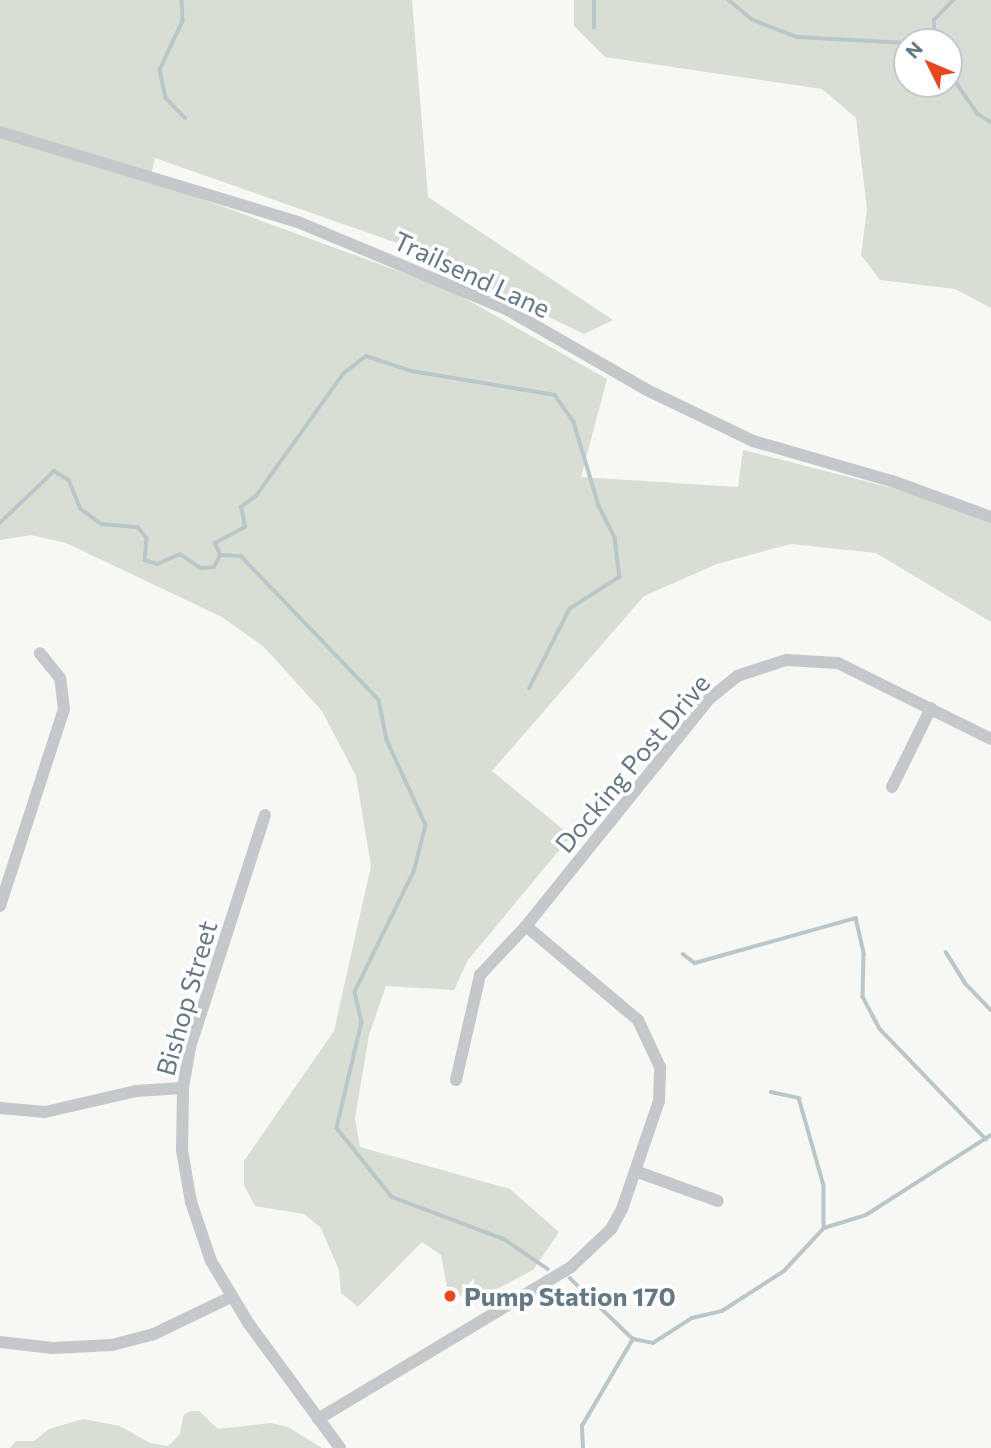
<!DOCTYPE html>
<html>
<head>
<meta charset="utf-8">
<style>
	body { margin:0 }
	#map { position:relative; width:991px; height:1448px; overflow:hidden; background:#f7f7f3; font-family:Commissioner,sans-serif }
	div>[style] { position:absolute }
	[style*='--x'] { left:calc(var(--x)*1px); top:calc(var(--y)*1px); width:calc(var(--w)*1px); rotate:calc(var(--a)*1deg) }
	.green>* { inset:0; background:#d8ded4 }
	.stream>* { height:3.5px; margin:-1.75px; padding:0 1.75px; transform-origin:1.75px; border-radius:1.75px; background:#b9c7ca }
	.street>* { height:12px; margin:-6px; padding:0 6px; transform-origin:6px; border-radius:6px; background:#c4c8cb }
	.dots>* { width:19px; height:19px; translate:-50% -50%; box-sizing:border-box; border:4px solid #fff; border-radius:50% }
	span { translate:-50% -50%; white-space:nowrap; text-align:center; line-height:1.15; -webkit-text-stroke:7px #fff; paint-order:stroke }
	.street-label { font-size:26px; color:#647885 }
	.poi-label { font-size:26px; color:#647885; font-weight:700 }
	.left { translate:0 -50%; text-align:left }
	.north { position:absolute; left:893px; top:28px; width:70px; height:70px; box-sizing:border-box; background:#fff; border:2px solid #c1c9ce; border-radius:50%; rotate:313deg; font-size:19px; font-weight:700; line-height:28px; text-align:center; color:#647885 }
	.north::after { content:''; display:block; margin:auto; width:24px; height:32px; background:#e94620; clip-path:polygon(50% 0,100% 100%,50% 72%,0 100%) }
</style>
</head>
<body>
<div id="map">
	<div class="green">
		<i style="clip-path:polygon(0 0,412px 0,428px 197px,613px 320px,584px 334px,397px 243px,155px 158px,150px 180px,450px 290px,607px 379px,581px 477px,738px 487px,743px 450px,974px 509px,991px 519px,991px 622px,876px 553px,791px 544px,717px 564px,644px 596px,492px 771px,571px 836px,468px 960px,454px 990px,386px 986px,369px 1035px,355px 1118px,360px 1147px,510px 1189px,559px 1232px,533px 1270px,493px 1291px,449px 1298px,441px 1255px,422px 1242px,358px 1307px,341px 1293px,339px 1270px,321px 1228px,304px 1214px,255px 1206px,244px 1185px,244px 1161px,334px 1031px,371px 866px,356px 776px,322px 711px,264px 647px,222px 617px,66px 543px,31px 535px,0 540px)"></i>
		<i style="clip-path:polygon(evenodd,574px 0,991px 0,991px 308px,955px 289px,880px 280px,861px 255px,867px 209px,856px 118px,822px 89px,605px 57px,574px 26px,574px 0,907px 42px,949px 42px,949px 84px,907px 84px,907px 42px)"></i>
		<i style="clip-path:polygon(190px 1411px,199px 1411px,218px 1429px,271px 1423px,288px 1427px,322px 1448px,10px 1448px,16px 1441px,34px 1441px,49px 1429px,83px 1419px,120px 1426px,150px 1443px,168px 1446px,180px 1434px,183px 1416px)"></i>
	</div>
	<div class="stream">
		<i style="--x:182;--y:0;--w:21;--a:87"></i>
		<i style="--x:183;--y:21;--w:54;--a:115.1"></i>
		<i style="--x:160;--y:70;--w:29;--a:78"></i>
		<i style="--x:166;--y:98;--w:28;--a:46"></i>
		<i style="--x:729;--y:0;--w:31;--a:40"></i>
		<i style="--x:753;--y:20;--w:47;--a:21.1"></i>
		<i style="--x:797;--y:37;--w:110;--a:3.1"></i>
		<i style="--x:594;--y:28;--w:28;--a:-90"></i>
		<i style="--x:925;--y:42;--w:9;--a:0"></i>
		<i style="--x:934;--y:42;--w:22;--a:-90"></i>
		<i style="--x:934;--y:20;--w:28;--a:-46"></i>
		<i style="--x:949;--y:72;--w:51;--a:55.4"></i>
		<i style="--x:978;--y:114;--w:15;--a:32"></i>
		<i style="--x:0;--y:523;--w:75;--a:-43.9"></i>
		<i style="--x:54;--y:471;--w:17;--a:31"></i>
		<i style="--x:69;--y:480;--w:31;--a:68"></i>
		<i style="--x:81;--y:509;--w:26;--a:36"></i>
		<i style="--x:102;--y:524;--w:36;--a:5"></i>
		<i style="--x:138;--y:527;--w:14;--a:51"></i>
		<i style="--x:147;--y:538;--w:22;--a:95"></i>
		<i style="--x:145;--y:560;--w:13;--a:18"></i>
		<i style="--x:157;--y:564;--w:25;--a:-23"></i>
		<i style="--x:180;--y:554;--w:25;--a:34"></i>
		<i style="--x:201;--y:568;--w:13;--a:-4"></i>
		<i style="--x:214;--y:567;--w:13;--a:-63"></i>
		<i style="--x:220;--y:555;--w:13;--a:-113"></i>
		<i style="--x:215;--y:543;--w:34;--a:-28"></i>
		<i style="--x:245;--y:527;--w:20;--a:-101"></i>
		<i style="--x:241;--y:507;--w:19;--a:-36"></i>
		<i style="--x:256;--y:496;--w:150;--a:-54.5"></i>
		<i style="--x:343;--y:374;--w:29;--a:-38"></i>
		<i style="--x:366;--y:356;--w:48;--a:18.1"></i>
		<i style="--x:412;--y:371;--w:145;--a:9.5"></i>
		<i style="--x:555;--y:395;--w:33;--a:55"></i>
		<i style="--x:574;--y:422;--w:88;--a:73.4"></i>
		<i style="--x:599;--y:506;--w:36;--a:63"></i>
		<i style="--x:615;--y:538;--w:39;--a:83"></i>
		<i style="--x:620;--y:577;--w:59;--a:147.4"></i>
		<i style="--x:570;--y:609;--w:89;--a:116.9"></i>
		<i style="--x:220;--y:555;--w:21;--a:3"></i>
		<i style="--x:241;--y:556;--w:199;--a:46.2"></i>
		<i style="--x:379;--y:700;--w:41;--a:78.7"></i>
		<i style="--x:387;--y:740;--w:94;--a:65.4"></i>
		<i style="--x:426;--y:825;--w:49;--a:104.3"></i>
		<i style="--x:414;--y:872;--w:134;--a:116.2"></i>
		<i style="--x:355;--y:992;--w:31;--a:77"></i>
		<i style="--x:362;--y:1022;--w:109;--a:103.3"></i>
		<i style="--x:337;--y:1128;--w:88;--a:51.4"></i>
		<i style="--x:392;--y:1197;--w:120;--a:20.6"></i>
		<i style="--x:504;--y:1239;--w:53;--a:34.3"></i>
		<i style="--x:946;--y:952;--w:36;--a:58"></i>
		<i style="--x:965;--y:983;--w:37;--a:46"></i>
		<i style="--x:683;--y:954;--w:15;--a:37"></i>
		<i style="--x:695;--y:963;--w:167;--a:-15.6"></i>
		<i style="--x:856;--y:918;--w:37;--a:77"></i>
		<i style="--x:864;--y:954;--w:43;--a:91.3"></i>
		<i style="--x:863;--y:997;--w:36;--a:62"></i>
		<i style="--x:880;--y:1029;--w:153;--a:46.1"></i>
		<i style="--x:771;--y:1092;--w:29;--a:12"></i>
		<i style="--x:799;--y:1098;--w:91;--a:74.1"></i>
		<i style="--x:824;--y:1186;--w:42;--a:90"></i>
		<i style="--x:570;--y:1278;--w:88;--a:44.1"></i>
		<i style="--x:633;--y:1339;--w:20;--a:11"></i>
		<i style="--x:653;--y:1343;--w:46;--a:-32.7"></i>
		<i style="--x:692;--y:1318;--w:31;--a:-13"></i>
		<i style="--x:722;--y:1311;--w:74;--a:-32.8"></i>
		<i style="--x:784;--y:1271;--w:59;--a:-47.1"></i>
		<i style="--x:824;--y:1228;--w:44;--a:-17.2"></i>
		<i style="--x:866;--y:1215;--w:148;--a:-32.6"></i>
		<i style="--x:583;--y:1448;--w:22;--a:-93"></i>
		<i style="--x:582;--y:1426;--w:101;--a:-59.6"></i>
	</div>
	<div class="street">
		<i style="--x:0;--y:132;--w:311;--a:16.8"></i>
		<i style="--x:298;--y:222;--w:228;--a:22.7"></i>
		<i style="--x:508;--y:310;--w:160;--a:29.9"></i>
		<i style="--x:647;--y:390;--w:118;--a:25.7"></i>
		<i style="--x:753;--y:441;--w:145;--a:16.1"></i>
		<i style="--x:892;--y:481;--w:105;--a:20"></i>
		<i style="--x:892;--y:787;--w:88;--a:-63.7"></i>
		<i style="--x:265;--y:815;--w:244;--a:107.9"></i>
		<i style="--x:190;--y:1047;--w:42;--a:99.7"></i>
		<i style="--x:183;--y:1088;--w:62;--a:90.9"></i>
		<i style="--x:182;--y:1150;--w:53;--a:80.2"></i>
		<i style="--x:191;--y:1202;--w:62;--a:71.3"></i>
		<i style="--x:211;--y:1261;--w:74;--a:58.9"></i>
		<i style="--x:249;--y:1324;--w:154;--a:53.7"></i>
		<i style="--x:0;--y:906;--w:207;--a:-72"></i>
		<i style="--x:64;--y:709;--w:31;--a:-97"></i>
		<i style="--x:60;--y:678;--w:32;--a:-129"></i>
		<i style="--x:456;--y:1080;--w:108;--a:-77.1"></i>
		<i style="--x:480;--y:975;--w:67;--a:-46.8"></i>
		<i style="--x:526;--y:926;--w:292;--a:-51.1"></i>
		<i style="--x:709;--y:699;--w:36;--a:-39"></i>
		<i style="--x:737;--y:676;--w:52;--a:-18.1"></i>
		<i style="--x:786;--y:660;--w:52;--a:3.3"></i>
		<i style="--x:838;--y:663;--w:171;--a:26.4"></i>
		<i style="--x:0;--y:1108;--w:45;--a:5.1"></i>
		<i style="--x:45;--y:1112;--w:93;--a:-13"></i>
		<i style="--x:136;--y:1091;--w:47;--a:-3.7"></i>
		<i style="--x:635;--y:1171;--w:88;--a:19.9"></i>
		<i style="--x:0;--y:1342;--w:53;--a:6.5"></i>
		<i style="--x:53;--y:1348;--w:59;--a:-2.9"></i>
		<i style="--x:112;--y:1345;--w:43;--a:-14.7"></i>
		<i style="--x:154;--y:1334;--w:85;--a:-25.7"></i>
		<i style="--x:318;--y:1419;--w:295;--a:-31"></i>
		<i style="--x:571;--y:1267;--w:55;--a:-43.5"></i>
		<i style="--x:611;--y:1229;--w:23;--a:-61"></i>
		<i style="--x:622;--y:1209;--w:114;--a:-71.1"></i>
		<i style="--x:659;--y:1101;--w:34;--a:-88"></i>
		<i style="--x:660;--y:1067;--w:52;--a:-115.1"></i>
		<i style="--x:638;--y:1020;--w:146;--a:-140"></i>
	</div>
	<div class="dots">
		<i style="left:450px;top:1296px;background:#e94620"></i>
	</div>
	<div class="street-label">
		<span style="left:472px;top:274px;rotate:25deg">Trailsend Lane</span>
		<span style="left:632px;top:763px;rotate:-50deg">Docking Post Drive</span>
		<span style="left:186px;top:998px;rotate:-74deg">Bishop Street</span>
	</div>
	<div class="poi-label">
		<span class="left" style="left:464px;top:1296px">Pump Station 170</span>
	</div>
	<div class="north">N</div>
</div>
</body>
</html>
